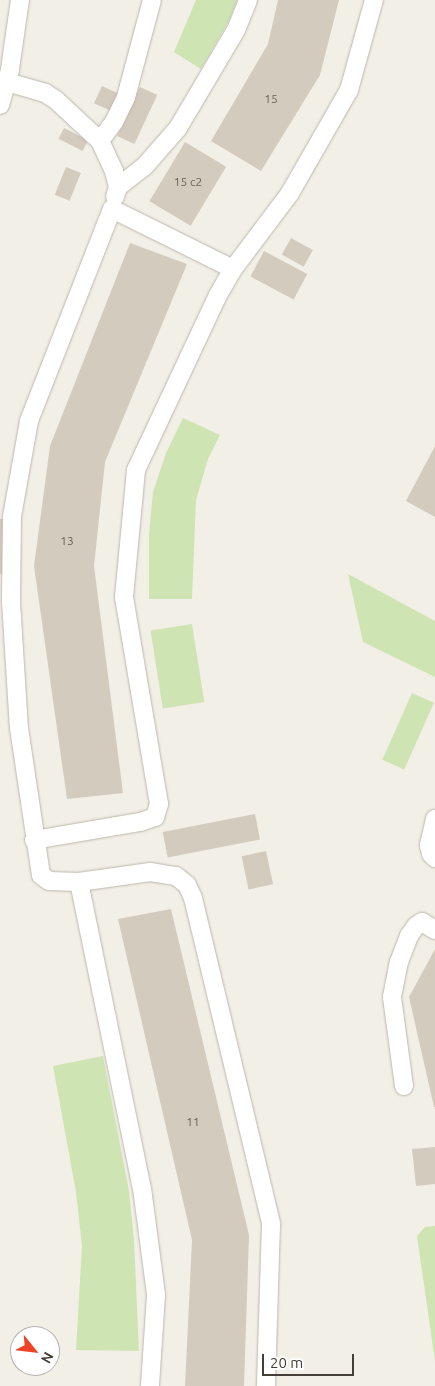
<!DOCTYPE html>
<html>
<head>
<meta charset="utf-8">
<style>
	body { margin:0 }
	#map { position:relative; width:435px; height:1386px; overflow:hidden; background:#f2efe7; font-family:Ubuntu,sans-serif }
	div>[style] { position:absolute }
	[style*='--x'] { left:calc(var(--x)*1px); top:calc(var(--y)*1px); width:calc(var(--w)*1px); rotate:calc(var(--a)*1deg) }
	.green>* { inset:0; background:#cee4b3; transform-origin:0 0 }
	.building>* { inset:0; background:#d3cbbd; transform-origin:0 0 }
	.roads { filter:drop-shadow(0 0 1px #bdb7ab) drop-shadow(0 0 1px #bdb7ab) }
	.lane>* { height:18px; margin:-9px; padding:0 9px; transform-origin:9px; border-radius:9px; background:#fff }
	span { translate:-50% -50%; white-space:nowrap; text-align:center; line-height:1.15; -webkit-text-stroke:4px #fff; paint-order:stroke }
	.number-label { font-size:12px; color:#686358 }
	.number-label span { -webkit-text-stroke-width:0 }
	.north { position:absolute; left:10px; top:1326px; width:50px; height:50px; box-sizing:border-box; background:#fff; border:1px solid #b5b3af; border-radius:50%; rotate:119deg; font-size:14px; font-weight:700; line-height:20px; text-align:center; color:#454037 }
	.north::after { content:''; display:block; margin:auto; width:18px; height:22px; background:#ec4425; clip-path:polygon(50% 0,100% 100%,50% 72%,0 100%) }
	.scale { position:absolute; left:262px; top:1354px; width:92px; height:22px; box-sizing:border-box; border:2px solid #454037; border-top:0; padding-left:6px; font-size:15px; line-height:18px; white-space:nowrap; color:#454037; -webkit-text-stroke:4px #fff; paint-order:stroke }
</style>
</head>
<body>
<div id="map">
	<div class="green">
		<i style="clip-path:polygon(196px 0,237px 0,230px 19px,201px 69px,174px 52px)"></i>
		<i style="clip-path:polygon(183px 418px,220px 435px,208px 459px,196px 500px,192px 599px,149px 599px,149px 534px,153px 492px,166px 453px)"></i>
		<i style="clip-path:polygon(348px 574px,435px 621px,435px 677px,363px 642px)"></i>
		<i style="left:192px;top:624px;width:79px;height:42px;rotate:81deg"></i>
		<i style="left:412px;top:693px;width:24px;height:73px;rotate:24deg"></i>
		<i style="clip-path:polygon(103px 1056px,129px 1191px,134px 1240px,139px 1351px,76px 1350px,82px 1246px,76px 1192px,53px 1066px)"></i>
		<i style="clip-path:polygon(435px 1226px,435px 1361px,417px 1236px,425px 1227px)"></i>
	</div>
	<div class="building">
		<i style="clip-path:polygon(278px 0,339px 0,320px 75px,261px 171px,211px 141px,268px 44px)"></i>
		<i style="left:102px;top:86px;width:21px;height:19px;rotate:25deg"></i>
		<i style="left:140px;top:87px;width:19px;height:54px;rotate:25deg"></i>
		<i style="left:64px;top:128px;width:27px;height:12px;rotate:27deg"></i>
		<i style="left:185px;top:142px;width:48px;height:69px;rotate:31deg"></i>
		<i style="left:66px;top:167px;width:16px;height:30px;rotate:22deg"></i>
		<i style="left:291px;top:238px;width:25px;height:19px;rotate:29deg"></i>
		<i style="clip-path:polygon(130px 243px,187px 264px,105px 462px,94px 566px,123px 793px,67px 799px,34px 566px,50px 446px)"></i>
		<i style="left:264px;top:251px;width:49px;height:29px;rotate:28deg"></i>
		<i style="clip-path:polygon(435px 446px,435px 517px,406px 501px)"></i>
		<i style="clip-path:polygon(0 519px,6px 519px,4px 574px,0 574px)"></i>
		<i style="left:255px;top:814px;width:26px;height:94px;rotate:79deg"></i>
		<i style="left:266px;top:851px;width:34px;height:25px;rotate:78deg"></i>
		<i style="clip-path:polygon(171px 909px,249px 1235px,244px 1386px,185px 1386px,192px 1240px,118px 919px)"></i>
		<i style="clip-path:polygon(435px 949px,435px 1107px,434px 1107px,409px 997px)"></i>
		<i style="clip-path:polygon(435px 1147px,435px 1184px,416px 1186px,412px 1149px)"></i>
	</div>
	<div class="roads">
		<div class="lane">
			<i style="--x:7;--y:82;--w:40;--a:16"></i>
			<i style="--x:45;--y:93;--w:13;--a:32"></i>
			<i style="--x:56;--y:100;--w:60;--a:43"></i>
			<i style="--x:100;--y:141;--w:33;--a:65"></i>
			<i style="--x:114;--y:171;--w:16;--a:76"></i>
			<i style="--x:118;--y:187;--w:10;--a:107"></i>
			<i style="--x:0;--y:105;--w:37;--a:-74"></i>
			<i style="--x:10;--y:69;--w:70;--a:-81.8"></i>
			<i style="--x:100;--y:141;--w:24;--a:-54"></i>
			<i style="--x:114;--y:122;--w:28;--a:-64"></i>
			<i style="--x:126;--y:97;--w:100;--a:-75"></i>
			<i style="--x:118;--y:187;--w:33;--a:-38"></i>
			<i style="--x:144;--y:167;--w:52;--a:-48.9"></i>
			<i style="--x:178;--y:128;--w:114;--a:-59.4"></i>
			<i style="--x:236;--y:30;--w:32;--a:-68"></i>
			<i style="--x:233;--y:269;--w:135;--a:-153.6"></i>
			<i style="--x:112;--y:209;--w:228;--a:111.4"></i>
			<i style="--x:29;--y:421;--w:97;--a:100.1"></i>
			<i style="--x:12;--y:516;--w:86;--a:90.7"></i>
			<i style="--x:11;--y:602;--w:126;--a:86.4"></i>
			<i style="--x:19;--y:728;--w:149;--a:81.5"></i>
			<i style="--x:41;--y:875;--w:10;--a:37"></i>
			<i style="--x:49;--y:881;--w:30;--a:2"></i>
			<i style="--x:79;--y:882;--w:72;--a:-8"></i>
			<i style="--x:150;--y:872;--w:26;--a:9"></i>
			<i style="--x:176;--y:876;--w:14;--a:39"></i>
			<i style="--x:187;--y:885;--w:14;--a:65"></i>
			<i style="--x:193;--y:898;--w:335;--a:76.5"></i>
			<i style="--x:271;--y:1224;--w:162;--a:91.8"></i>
			<i style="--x:435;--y:819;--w:27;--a:103"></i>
			<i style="--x:429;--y:845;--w:9;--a:77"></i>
			<i style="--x:431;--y:854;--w:6;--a:45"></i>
			<i style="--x:34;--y:840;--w:108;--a:-9.6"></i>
			<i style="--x:140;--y:822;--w:16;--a:-18"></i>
			<i style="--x:155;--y:817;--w:14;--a:-73"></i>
			<i style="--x:159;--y:804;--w:210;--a:-99.6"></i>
			<i style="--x:124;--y:597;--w:128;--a:-84.6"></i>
			<i style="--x:136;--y:470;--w:193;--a:-64.9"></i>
			<i style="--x:218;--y:295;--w:30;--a:-60"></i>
			<i style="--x:233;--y:269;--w:95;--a:-53.1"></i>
			<i style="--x:290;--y:193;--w:119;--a:-60.2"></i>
			<i style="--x:349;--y:90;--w:93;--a:-74.5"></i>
			<i style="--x:79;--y:882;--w:312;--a:78.4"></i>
			<i style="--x:142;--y:1188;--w:108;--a:82.5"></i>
			<i style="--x:156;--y:1295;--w:91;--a:93.8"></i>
			<i style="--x:404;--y:1086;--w:90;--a:-97.7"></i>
			<i style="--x:392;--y:997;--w:36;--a:-79"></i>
			<i style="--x:399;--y:962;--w:28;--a:-69"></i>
			<i style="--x:409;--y:936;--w:12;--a:-55"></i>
			<i style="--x:416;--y:926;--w:7;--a:-34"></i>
			<i style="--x:422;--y:922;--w:15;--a:32"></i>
		</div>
	</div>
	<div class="number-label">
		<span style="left:271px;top:99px">15</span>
		<span style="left:188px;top:182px">15 с2</span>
		<span style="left:67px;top:541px">13</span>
		<span style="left:193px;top:1122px">11</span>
	</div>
	<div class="north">N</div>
	<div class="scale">20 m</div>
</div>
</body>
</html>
